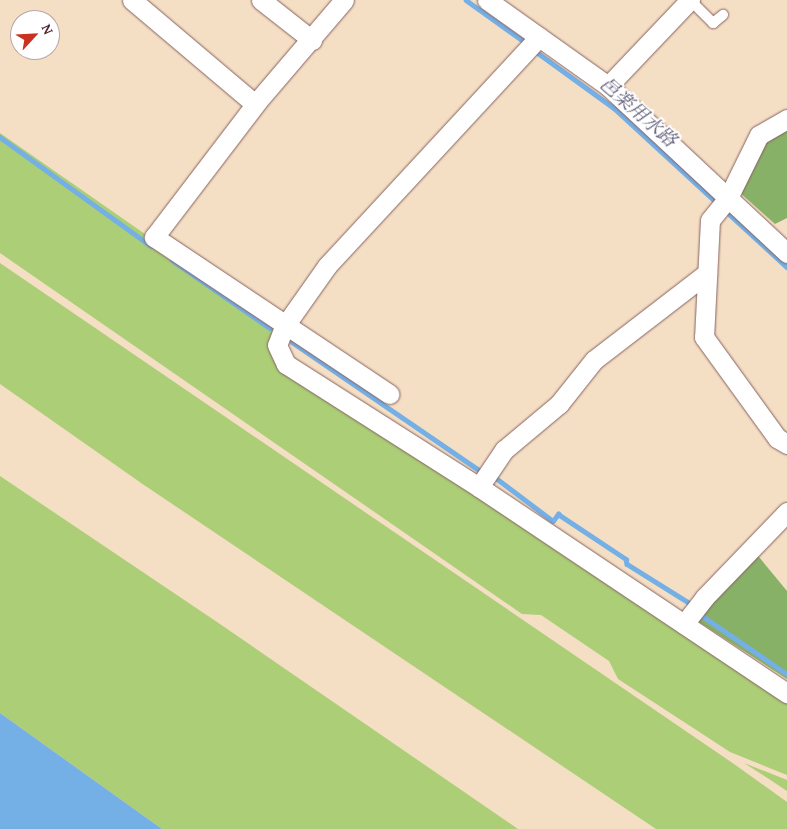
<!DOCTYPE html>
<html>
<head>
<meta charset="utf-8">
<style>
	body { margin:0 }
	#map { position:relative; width:787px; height:829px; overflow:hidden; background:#f5dfc4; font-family:"Gentium Book Plus","Noto Serif JP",serif }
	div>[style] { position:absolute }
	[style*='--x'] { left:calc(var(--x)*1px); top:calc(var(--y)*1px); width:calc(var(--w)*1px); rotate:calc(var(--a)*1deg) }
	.green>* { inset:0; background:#abce77 }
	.forest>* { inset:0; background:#88b168 }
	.water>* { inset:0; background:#74afe5 }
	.stream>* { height:4.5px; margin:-2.25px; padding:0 2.25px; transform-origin:2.25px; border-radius:2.25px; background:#74afe5 }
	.roads { filter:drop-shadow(0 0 1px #866261) drop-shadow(0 0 1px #866261) }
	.lane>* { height:10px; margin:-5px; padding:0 5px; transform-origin:5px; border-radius:5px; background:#fff }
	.street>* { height:19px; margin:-9.5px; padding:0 9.5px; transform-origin:9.5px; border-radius:9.5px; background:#fff }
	span { translate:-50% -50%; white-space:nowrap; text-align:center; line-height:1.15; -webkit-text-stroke:4px #fff; paint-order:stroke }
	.water-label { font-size:19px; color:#5b5975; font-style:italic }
	.north { position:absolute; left:10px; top:10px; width:50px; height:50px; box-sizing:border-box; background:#fff; border:1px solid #b7a5aa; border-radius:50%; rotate:65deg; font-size:14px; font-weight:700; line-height:20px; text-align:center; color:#4a1f2b }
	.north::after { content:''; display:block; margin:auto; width:18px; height:22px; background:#c8321e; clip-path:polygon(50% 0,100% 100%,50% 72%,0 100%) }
</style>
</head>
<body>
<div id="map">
	<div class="green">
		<i style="clip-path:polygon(0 133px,277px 326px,274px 347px,787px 696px,787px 775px,730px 752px,618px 679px,609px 661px,541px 615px,522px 614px,0 253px)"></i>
		<i style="clip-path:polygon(0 263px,734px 764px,787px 802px,787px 829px,656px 829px,144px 485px,0 384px)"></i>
		<i style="clip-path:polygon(0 476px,217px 622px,518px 829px,162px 829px,0 713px)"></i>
		<i style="clip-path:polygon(744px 763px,787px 780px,787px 791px,772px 781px)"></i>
	</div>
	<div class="forest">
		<i style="clip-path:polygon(787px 124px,787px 218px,775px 224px,738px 191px,763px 137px)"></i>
		<i style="clip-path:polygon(754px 551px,787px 591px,787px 679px,696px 620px)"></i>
	</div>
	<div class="water">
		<i style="clip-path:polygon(0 713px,162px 829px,0 829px)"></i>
	</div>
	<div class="stream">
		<i style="--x:466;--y:0;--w:74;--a:35.6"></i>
		<i style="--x:538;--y:53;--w:94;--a:35.9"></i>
		<i style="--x:614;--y:108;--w:136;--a:42.6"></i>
		<i style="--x:0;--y:137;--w:186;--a:35.8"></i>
		<i style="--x:728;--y:213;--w:80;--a:42.5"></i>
		<i style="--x:172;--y:260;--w:119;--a:34.8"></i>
		<i style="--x:292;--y:342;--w:230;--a:34.4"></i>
		<i style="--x:496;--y:478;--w:71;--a:37"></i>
		<i style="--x:553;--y:521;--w:9;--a:-54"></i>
		<i style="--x:558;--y:514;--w:82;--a:33.5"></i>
		<i style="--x:626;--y:559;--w:5;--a:79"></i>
		<i style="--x:627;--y:564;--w:72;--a:31.9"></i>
		<i style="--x:704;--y:617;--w:101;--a:34.5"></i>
	</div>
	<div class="roads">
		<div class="lane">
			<i style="--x:690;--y:0;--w:33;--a:45"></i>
			<i style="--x:713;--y:23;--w:13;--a:-39"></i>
		</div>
		<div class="street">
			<i style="--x:132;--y:0;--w:161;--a:40.2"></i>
			<i style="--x:261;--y:0;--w:65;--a:38.1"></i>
			<i style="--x:344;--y:0;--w:134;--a:130.5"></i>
			<i style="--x:257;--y:102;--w:170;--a:127.3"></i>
			<i style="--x:154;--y:237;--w:283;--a:33.7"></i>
			<i style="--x:487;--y:0;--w:148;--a:35.4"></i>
			<i style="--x:608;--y:86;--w:245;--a:43"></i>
			<i style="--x:539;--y:37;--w:312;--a:132.8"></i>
			<i style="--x:327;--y:266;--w:75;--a:125.2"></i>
			<i style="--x:284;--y:327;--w:19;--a:111"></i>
			<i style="--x:277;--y:345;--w:21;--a:65"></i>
			<i style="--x:286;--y:364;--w:229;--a:32.5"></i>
			<i style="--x:479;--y:487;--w:371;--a:33.8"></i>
			<i style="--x:608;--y:86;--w:119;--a:-46.4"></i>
			<i style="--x:787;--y:119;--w:32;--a:150"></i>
			<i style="--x:759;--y:135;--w:70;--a:116.2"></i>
			<i style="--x:728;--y:198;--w:28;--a:129"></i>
			<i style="--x:710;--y:220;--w:117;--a:92.9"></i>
			<i style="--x:704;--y:337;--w:125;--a:54.1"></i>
			<i style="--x:777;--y:438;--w:12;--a:31"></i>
			<i style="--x:479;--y:487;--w:45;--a:-56"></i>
			<i style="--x:504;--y:450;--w:72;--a:-39.9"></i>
			<i style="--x:559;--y:404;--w:56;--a:-51.5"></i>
			<i style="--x:594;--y:360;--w:143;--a:-37.6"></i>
			<i style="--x:684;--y:624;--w:33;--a:-52"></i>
			<i style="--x:704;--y:598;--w:120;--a:-46"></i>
		</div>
	</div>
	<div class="water-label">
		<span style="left:638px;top:112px;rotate:41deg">邑楽用水路</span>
	</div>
	<div class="north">N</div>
</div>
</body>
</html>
